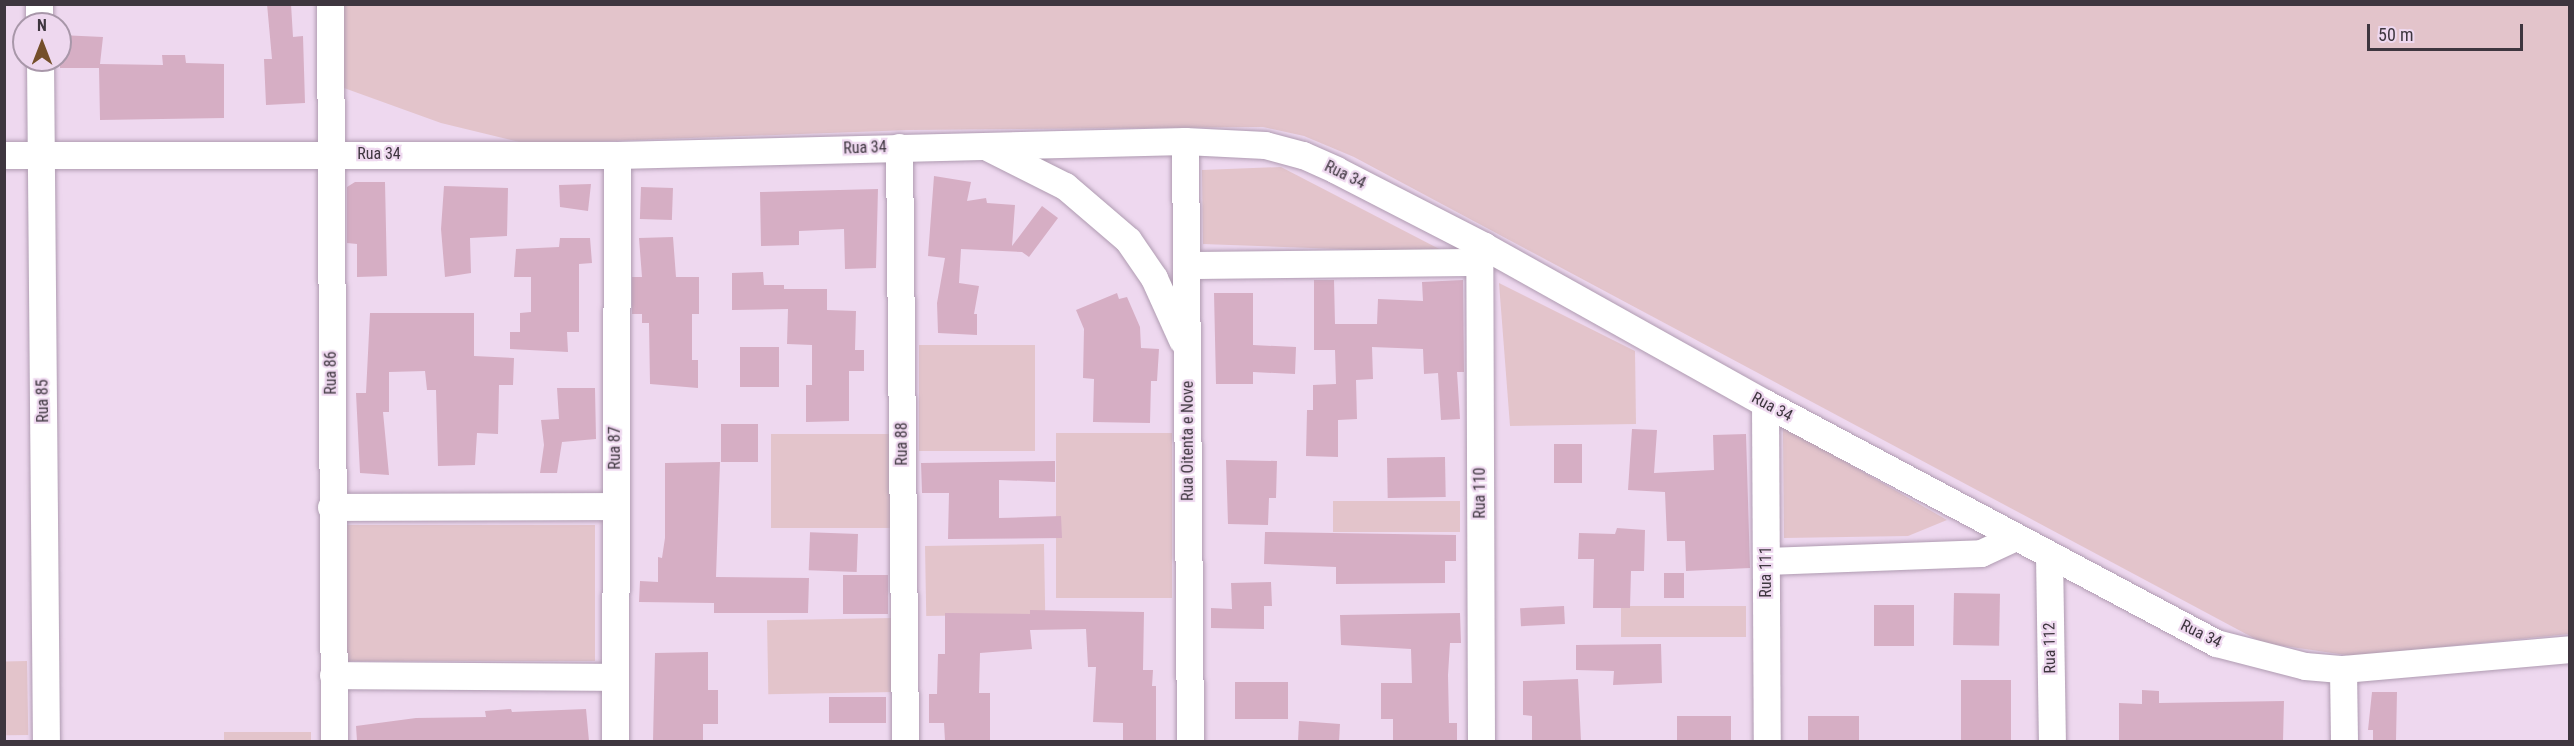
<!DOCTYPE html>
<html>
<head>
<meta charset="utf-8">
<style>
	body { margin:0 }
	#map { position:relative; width:2574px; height:746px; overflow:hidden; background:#eed8ef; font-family:"Roboto Condensed",sans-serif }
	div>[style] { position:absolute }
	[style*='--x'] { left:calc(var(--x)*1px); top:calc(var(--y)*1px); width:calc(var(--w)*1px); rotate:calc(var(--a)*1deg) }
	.green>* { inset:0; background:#e3c4cb; transform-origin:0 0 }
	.building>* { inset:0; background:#d6aec4; transform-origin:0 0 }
	.roads { filter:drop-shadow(0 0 2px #af9bb1) drop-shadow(0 0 2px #af9bb1) }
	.minor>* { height:27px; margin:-13.5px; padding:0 13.5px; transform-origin:13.5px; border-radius:13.5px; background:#fff }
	span { translate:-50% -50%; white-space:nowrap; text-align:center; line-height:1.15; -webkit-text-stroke:4.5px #eed8ef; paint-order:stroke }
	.street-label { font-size:16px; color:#3e363f }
	.frame { position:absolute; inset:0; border:6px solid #3e363f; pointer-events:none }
	.north { position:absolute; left:12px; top:12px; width:60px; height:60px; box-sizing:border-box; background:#eed8ef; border:2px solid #a897a9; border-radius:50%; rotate:0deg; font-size:16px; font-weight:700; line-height:24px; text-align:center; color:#3e363f }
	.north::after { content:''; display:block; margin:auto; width:21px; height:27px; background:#744f2a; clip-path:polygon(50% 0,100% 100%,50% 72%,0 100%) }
	.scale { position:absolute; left:2367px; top:24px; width:156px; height:27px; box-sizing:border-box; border:3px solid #3e363f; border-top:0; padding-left:8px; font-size:18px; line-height:21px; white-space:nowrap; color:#3e363f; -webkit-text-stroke:4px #eed8ef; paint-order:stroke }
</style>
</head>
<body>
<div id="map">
	<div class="green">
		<i style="clip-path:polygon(343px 5px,2569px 5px,2569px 634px,2353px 656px,2263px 643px,1354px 157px,1304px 136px,1263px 127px,909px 130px,528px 144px,441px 123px,344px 88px)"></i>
		<i style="clip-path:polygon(1281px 167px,1447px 253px,1203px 244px,1202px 170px)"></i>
		<i style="clip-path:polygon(1499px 283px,1635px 351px,1636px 424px,1510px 426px)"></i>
		<i style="left:919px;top:345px;width:116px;height:106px"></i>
		<i style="clip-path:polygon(1783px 426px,1947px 520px,1908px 536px,1784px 538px)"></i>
		<i style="left:1056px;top:433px;width:116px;height:165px"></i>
		<i style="left:893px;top:434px;width:94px;height:122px;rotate:90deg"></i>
		<i style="left:1460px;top:501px;width:31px;height:127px;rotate:90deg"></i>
		<i style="left:341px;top:525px;width:254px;height:136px"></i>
		<i style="left:1044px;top:544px;width:70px;height:119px;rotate:89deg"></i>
		<i style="left:1621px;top:606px;width:125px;height:31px"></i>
		<i style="left:893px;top:618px;width:74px;height:126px;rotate:89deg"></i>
		<i style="left:27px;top:661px;width:74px;height:22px;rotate:89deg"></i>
		<i style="left:311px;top:732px;width:9px;height:87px;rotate:90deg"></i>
	</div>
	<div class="building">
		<i style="clip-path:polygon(267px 4px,291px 4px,293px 37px,303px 36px,305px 103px,266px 105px,264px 59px,272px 59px)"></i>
		<i style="clip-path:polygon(60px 35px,103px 37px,100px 64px,163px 65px,162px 55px,185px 55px,186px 63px,224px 64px,224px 118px,100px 120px,99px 68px,60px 68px)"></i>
		<i style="clip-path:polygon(934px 176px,971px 182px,967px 201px,986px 198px,987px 203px,1015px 205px,1012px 246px,1042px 206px,1058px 218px,1029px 257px,1022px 252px,961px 249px,959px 283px,979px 286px,974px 314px,977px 314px,977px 335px,938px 333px,937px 303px,945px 258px,928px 256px)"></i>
		<i style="clip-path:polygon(355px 182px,385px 182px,387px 276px,357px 277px,357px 244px,347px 243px,347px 187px)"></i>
		<i style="clip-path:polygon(591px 184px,588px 211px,560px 207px,559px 185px)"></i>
		<i style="clip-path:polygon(444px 186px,508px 188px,507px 236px,470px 238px,471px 273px,445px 277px,441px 229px)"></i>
		<i style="left:641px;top:187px;width:32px;height:32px;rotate:2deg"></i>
		<i style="clip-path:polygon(878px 189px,876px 268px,845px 269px,844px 229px,799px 231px,799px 245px,761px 246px,760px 192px)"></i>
		<i style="clip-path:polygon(673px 237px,676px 277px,699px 277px,699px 314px,692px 314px,692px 360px,698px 360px,698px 388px,650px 384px,649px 323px,642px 323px,642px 314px,632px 314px,632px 277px,642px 277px,639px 238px)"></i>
		<i style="clip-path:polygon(560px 238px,590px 238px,592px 263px,579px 264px,579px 332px,567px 332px,568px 352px,510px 349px,510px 332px,520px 332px,520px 313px,531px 312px,531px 277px,514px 277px,516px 249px,559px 247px)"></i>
		<i style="clip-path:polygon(763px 272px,764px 285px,784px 285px,784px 289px,827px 289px,827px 310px,856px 311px,855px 350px,864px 350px,864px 371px,849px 371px,849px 421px,806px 422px,806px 385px,812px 385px,812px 345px,787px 344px,788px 309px,732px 310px,732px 273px)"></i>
		<i style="clip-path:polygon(1314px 280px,1334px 280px,1335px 324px,1377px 324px,1378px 299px,1423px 301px,1422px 282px,1463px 280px,1464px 372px,1457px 372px,1460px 419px,1441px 420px,1438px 373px,1424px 374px,1423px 349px,1372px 347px,1373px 379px,1356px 380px,1357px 419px,1338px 420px,1338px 457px,1306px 456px,1307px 410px,1313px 410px,1313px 385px,1336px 384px,1335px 350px,1314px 350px)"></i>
		<i style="clip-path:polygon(1117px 293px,1119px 299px,1127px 297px,1140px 327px,1141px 348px,1159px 349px,1157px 381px,1151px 381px,1150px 423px,1093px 422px,1094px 379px,1083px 378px,1084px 329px,1076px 310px)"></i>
		<i style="clip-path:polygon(1214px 293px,1253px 293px,1253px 345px,1296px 347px,1295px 374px,1253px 372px,1253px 384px,1216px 384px)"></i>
		<i style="clip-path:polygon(370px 313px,474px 313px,474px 356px,514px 358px,513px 385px,499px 385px,498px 434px,477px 433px,475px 465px,438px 466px,436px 390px,427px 390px,425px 371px,389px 372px,389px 412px,383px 412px,389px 475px,360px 473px,356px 393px,366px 393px)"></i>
		<i style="left:740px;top:347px;width:39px;height:40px"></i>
		<i style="clip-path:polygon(557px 388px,595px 388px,596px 439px,562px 442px,557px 473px,540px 473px,544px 445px,541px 420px,559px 419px)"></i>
		<i style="left:721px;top:424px;width:37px;height:38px"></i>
		<i style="clip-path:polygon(1632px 429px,1657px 430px,1654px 473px,1714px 470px,1713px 435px,1746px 434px,1750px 568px,1686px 571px,1685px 541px,1667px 541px,1665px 492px,1628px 490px)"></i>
		<i style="left:1554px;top:444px;width:28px;height:39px"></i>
		<i style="left:1445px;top:457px;width:40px;height:58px;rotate:89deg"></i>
		<i style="clip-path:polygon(1226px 460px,1277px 461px,1276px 498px,1269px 498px,1268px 525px,1228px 524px)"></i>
		<i style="clip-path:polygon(1055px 461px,1055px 482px,999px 480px,999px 518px,1061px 516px,1062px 538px,948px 539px,949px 493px,922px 493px,921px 463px)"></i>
		<i style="clip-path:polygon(720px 462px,716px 577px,809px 578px,808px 613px,714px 613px,714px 603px,639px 602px,640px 581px,658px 582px,658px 557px,662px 558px,665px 538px,665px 463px)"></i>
		<i style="clip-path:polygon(1617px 528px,1645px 530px,1644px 571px,1631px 571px,1630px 608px,1593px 608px,1594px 559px,1578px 559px,1579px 533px,1615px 534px)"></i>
		<i style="clip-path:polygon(1265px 532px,1456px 535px,1456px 561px,1445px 561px,1445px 583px,1336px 584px,1336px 567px,1264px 564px)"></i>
		<i style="left:858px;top:534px;width:38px;height:48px;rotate:92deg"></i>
		<i style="left:1664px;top:573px;width:20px;height:25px"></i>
		<i style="left:888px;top:575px;width:39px;height:45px;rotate:90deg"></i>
		<i style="clip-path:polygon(1271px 582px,1272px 606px,1264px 606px,1264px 629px,1211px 628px,1211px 608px,1232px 609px,1231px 583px)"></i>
		<i style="left:1954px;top:593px;width:46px;height:52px;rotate:1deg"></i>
		<i style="left:1874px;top:605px;width:40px;height:41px"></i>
		<i style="left:1564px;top:606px;width:18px;height:44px;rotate:87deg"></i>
		<i style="clip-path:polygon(1030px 610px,1144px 612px,1143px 670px,1153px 670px,1152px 686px,1156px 686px,1156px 741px,1123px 741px,1123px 723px,1093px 722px,1096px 667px,1088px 667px,1086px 629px,1030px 630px,1032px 649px,980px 653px,979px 693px,990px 693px,990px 741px,945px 741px,944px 723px,929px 723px,929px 694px,937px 694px,938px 654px,945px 654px,945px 613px,1030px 614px)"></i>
		<i style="clip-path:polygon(1460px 613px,1461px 643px,1450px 643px,1448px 675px,1449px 723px,1457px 723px,1457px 741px,1393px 741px,1393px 719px,1381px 719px,1381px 683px,1412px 683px,1411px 649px,1341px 645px,1340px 615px)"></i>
		<i style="clip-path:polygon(1661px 644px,1662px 683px,1613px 685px,1614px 671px,1576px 670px,1576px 645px)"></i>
		<i style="clip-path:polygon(708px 652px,708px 690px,718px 690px,718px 724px,703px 724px,703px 741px,653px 741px,655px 653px)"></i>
		<i style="clip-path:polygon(1578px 679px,1581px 741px,1532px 741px,1532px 716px,1523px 715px,1523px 681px)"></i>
		<i style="left:1961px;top:680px;width:50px;height:61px"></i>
		<i style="left:1235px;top:682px;width:53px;height:37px"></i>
		<i style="clip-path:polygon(2142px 690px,2159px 691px,2159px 703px,2284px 701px,2283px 741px,2119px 741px,2119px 703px,2142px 704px)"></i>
		<i style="clip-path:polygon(2372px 692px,2397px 692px,2396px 741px,2373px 741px,2373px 730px,2368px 730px)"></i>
		<i style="left:886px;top:697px;width:26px;height:57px;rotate:90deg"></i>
		<i style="clip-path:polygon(511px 709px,512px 712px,586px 709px,589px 741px,357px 741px,356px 726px,416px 718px,486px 717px,485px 711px)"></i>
		<i style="left:1677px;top:716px;width:54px;height:25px"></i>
		<i style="left:1808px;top:716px;width:51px;height:25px"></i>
		<i style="clip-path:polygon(1299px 721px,1340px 724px,1339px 741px,1298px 741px)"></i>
	</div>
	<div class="roads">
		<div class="minor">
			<i style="--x:39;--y:4;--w:20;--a:90"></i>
			<i style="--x:330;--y:4;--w:738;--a:89.69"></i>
			<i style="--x:40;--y:60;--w:682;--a:89.5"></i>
			<i style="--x:1185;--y:141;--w:601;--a:89.52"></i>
			<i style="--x:899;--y:147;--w:595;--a:89.42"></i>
			<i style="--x:989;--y:148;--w:85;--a:26.6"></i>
			<i style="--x:1065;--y:186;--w:83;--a:40.6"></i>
			<i style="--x:1128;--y:240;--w:46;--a:55.6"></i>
			<i style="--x:1154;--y:278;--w:68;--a:65.7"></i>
			<i style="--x:4;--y:155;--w:613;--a:0"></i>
			<i style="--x:617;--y:155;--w:568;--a:-1.41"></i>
			<i style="--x:1185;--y:141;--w:80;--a:2.9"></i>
			<i style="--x:1265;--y:145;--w:39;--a:15"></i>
			<i style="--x:1303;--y:155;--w:36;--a:24"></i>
			<i style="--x:1336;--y:170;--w:166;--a:27.2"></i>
			<i style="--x:1484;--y:246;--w:322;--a:29.2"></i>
			<i style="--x:1765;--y:403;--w:511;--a:28.02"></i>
			<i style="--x:2216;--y:643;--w:92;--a:14.5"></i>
			<i style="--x:2305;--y:666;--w:38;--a:5"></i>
			<i style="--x:2343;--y:669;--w:228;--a:-5"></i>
			<i style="--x:1186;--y:265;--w:293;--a:-0.6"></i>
			<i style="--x:1765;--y:403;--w:339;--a:89.7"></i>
			<i style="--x:331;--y:507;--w:283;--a:-0.2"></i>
			<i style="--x:2049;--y:555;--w:187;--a:89.1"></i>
			<i style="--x:1766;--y:561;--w:215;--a:-2.1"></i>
			<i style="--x:1981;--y:553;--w:38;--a:-25"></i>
			<i style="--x:2343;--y:669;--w:73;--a:89.2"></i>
			<i style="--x:333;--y:675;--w:282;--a:0.4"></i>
			<i style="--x:615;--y:742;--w:587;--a:-89.8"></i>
			<i style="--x:1481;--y:742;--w:480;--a:-90.2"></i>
			<i style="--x:1479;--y:262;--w:17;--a:-73"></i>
		</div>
	</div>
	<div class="street-label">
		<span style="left:865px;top:148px;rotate:-2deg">Rua 34</span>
		<span style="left:379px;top:154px">Rua 34</span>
		<span style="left:1345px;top:175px;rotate:26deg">Rua 34</span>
		<span style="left:331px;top:373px;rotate:-90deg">Rua 86</span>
		<span style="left:43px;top:401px;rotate:-91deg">Rua 85</span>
		<span style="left:1772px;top:407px;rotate:28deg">Rua 34</span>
		<span style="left:1188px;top:441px;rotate:-90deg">Rua Oitenta e Nove</span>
		<span style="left:902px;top:444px;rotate:-90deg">Rua 88</span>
		<span style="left:615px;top:448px;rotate:-90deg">Rua 87</span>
		<span style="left:1480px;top:493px;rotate:-90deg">Rua 110</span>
		<span style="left:1766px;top:572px;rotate:-90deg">Rua 111</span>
		<span style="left:2201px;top:634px;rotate:26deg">Rua 34</span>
		<span style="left:2050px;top:648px;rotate:-91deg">Rua 112</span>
	</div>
	<div class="frame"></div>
	<div class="north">N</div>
	<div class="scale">50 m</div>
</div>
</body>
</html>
